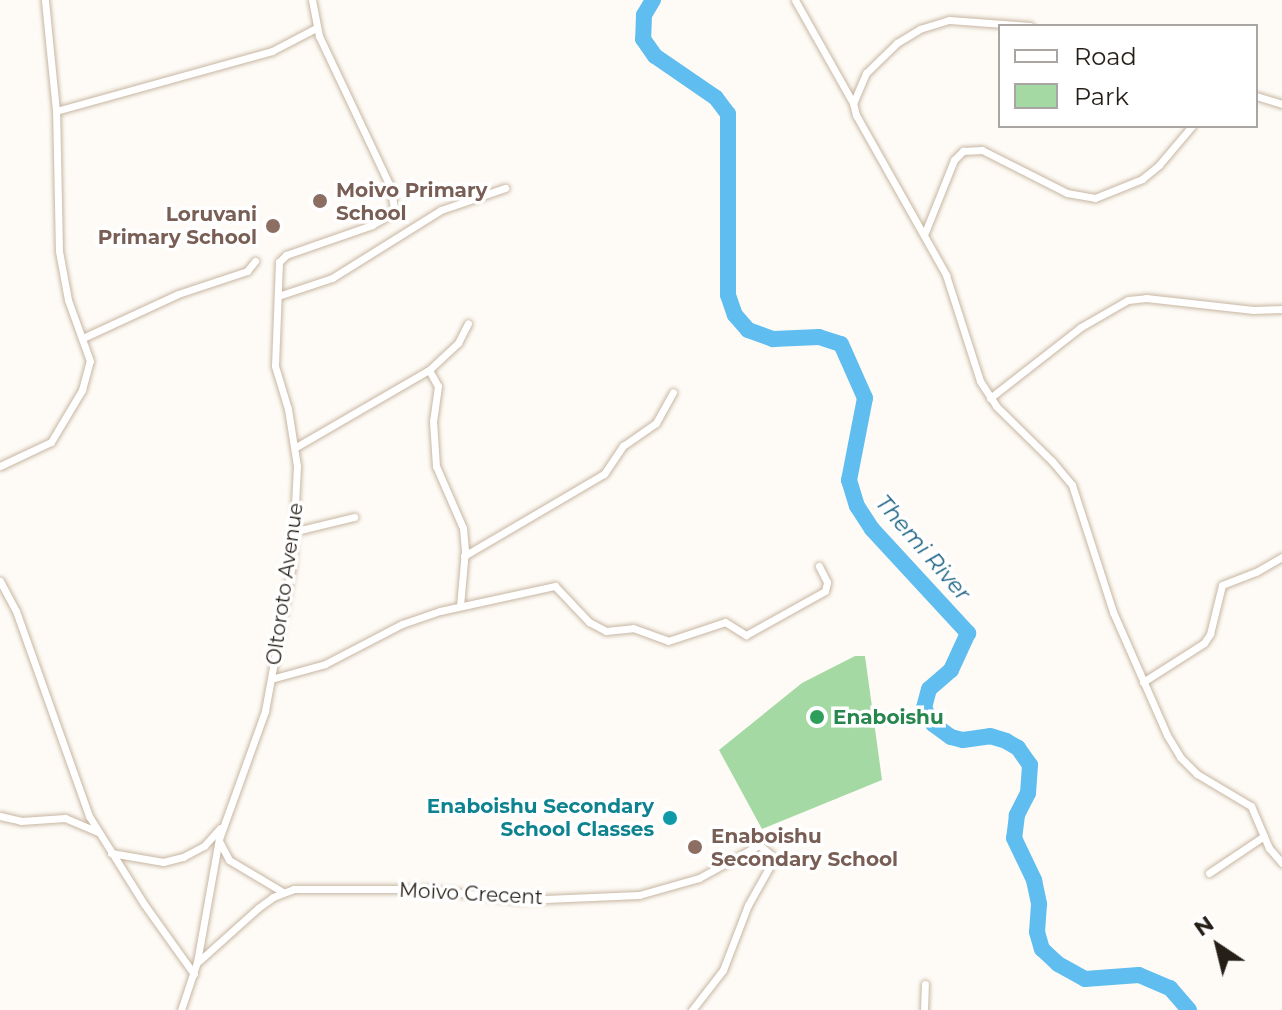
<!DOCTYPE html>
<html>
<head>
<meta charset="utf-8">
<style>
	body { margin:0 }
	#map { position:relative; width:1282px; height:1010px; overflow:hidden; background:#fefbf6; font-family:Montserrat,sans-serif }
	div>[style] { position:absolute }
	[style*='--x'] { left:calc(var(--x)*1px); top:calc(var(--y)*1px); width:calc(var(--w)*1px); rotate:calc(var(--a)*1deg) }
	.green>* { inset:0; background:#a4d9a3 }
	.river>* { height:16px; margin:-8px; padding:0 8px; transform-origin:8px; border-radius:8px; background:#5fbdf0 }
	.roads { filter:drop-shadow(0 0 2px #c7b6a2) drop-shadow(0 0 2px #c7b6a2) }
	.street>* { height:7px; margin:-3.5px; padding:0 3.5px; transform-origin:3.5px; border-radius:3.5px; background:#fff }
	.dots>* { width:22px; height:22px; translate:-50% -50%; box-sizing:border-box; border:4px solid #fff; border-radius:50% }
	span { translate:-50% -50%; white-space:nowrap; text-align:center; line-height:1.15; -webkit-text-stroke:7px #fff; paint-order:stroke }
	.education-label { font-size:20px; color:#785e54; font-weight:700 }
	.left { translate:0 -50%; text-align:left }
	.right { translate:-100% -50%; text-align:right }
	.street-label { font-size:20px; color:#261f18 }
	.leisure-label { font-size:20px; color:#27864d; font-weight:700 }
	.culture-label { font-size:20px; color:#0d838f; font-weight:700 }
	.water-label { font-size:22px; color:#175f81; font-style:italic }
	.legend { position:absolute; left:998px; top:24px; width:260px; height:104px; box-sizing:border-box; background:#fff; border:2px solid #a8a5a3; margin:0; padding:10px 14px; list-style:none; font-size:24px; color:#261f18 }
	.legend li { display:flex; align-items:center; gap:16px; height:40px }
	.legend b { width:40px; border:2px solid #a8a5a3 }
	.north { position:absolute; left:1178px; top:906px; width:80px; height:80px; -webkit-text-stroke:6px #fff; paint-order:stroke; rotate:325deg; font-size:22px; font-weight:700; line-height:32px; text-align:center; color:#261f18 }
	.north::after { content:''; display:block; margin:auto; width:28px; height:36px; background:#261f18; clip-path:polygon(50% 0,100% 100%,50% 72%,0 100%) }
</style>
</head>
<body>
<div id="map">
	<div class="green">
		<i style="clip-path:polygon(855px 656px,865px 656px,882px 780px,762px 829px,719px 750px,802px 683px)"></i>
	</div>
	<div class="river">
		<i style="--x:653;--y:0;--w:17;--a:121"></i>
		<i style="--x:644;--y:15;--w:24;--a:92"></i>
		<i style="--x:643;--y:39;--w:21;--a:55"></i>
		<i style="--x:655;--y:56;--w:74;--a:34.5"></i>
		<i style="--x:716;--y:98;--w:20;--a:53"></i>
		<i style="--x:728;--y:114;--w:181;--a:90"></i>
		<i style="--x:728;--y:295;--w:21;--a:71"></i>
		<i style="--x:735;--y:315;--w:20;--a:49"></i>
		<i style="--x:748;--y:330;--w:27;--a:20"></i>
		<i style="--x:773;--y:339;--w:46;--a:-2.5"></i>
		<i style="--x:819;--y:337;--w:23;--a:18"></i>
		<i style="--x:841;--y:344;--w:59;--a:66"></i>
		<i style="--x:865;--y:398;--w:84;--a:101"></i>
		<i style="--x:849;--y:480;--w:27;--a:73"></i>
		<i style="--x:857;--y:506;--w:27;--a:57"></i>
		<i style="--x:872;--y:529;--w:142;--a:47.3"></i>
		<i style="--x:968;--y:633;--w:41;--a:114.7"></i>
		<i style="--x:951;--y:670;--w:29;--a:139"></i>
		<i style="--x:929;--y:689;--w:20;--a:105"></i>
		<i style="--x:924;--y:708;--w:18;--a:61"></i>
		<i style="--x:933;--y:724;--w:22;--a:36"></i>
		<i style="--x:951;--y:737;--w:12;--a:14"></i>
		<i style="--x:963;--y:740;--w:27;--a:-8"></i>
		<i style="--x:990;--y:736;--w:17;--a:17"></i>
		<i style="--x:1006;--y:741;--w:14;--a:30"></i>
		<i style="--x:1018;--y:748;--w:21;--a:55"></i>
		<i style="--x:1030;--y:765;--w:28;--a:94"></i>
		<i style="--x:1028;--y:793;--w:25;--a:117"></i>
		<i style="--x:1017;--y:815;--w:23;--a:97"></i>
		<i style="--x:1014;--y:838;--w:47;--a:64.5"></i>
		<i style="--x:1034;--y:880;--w:25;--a:78"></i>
		<i style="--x:1039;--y:904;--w:28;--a:94"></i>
		<i style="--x:1037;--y:932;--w:18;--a:74"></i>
		<i style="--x:1042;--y:949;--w:22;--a:43"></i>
		<i style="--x:1058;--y:964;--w:31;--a:29"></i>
		<i style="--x:1085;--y:979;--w:54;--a:-4.2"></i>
		<i style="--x:1139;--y:975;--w:34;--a:23"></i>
		<i style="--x:1170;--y:988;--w:29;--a:49"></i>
	</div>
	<div class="roads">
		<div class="street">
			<i style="--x:795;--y:0;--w:118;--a:60.6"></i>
			<i style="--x:1030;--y:26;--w:81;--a:-175.8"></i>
			<i style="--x:949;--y:20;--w:30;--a:163"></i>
			<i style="--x:920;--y:29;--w:27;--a:149"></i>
			<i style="--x:897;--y:43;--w:43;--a:135.9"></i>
			<i style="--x:866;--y:73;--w:33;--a:113"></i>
			<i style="--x:853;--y:103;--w:12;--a:76"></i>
			<i style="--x:856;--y:115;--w:184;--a:60.6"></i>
			<i style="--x:946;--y:275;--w:111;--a:72.2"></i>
			<i style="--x:980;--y:381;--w:30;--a:57"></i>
			<i style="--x:996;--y:406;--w:78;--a:44.5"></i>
			<i style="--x:1052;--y:461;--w:31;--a:50"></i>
			<i style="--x:1072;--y:485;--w:133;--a:72.1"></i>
			<i style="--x:1113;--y:612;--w:134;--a:66.3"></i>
			<i style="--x:1167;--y:735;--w:26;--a:59"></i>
			<i style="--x:1180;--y:757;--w:24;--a:45"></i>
			<i style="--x:1197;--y:774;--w:63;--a:30.7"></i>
			<i style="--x:1251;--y:806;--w:46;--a:66.8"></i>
			<i style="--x:1269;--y:848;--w:20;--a:49"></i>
			<i style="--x:1256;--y:96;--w:27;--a:17"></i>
			<i style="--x:56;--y:111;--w:224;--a:-15.5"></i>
			<i style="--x:272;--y:51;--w:50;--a:-27.6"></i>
			<i style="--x:924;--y:235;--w:81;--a:-68.2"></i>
			<i style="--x:954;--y:160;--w:13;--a:-45"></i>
			<i style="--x:963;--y:151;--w:19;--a:-3"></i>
			<i style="--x:982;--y:150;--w:95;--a:26.8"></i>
			<i style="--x:1067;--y:193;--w:28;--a:10"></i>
			<i style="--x:1095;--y:198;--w:51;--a:-22"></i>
			<i style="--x:1142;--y:179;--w:22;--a:-39"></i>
			<i style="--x:1159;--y:165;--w:51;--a:-49.8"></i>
			<i style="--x:278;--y:296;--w:57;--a:-18.4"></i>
			<i style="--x:332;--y:278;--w:128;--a:-32"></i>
			<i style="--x:441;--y:210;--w:68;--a:-19"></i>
			<i style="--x:85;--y:337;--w:102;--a:-24.8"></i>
			<i style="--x:178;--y:294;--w:73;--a:-18.4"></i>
			<i style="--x:247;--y:271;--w:13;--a:-51"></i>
			<i style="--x:429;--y:370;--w:18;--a:61"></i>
			<i style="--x:438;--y:386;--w:35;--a:98"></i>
			<i style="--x:433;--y:421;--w:45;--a:86.2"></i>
			<i style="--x:436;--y:466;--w:68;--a:66.5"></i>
			<i style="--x:463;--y:528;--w:22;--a:85"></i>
			<i style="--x:465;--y:550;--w:56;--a:95.1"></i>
			<i style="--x:990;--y:398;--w:115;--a:-38"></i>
			<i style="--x:1081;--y:327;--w:54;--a:-29.9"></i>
			<i style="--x:1128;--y:300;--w:18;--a:-6"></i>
			<i style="--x:1146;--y:298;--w:108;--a:6.4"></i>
			<i style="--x:1253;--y:310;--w:29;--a:-2"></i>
			<i style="--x:296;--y:447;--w:154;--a:-30.1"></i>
			<i style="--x:429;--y:370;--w:40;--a:-43"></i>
			<i style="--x:458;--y:343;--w:22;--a:-63"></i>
			<i style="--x:0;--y:466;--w:56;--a:-25.2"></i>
			<i style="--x:51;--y:442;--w:61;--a:-59.2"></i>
			<i style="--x:82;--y:390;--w:30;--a:-75"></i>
			<i style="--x:90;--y:361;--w:65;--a:-109.8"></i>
			<i style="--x:68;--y:300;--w:50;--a:-100.4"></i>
			<i style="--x:59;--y:251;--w:140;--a:-91.2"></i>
			<i style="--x:56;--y:111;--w:112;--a:-95.7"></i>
			<i style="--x:296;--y:531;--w:60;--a:-13.6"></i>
			<i style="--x:464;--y:556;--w:162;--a:-30.4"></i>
			<i style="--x:604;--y:474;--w:34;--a:-56"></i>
			<i style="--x:623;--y:446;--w:40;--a:-34.9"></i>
			<i style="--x:656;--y:423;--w:35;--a:-61"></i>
			<i style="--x:0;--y:581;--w:34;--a:62"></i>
			<i style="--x:16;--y:611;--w:218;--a:70.4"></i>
			<i style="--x:89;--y:816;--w:104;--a:58"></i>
			<i style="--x:144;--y:904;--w:86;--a:54.5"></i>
			<i style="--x:271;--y:679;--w:56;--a:-15.5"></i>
			<i style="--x:325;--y:664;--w:87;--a:-27.5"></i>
			<i style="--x:402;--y:624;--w:40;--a:-18.9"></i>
			<i style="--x:440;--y:611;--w:118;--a:-12.3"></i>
			<i style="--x:555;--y:586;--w:50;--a:46.6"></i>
			<i style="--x:589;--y:622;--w:19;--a:28"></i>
			<i style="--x:606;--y:631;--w:27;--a:-6"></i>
			<i style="--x:633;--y:628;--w:37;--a:20"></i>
			<i style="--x:668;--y:641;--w:60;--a:-18.4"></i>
			<i style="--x:725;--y:622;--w:25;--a:32"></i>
			<i style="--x:746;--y:635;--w:90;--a:-29.1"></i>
			<i style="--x:825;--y:591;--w:9;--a:-77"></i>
			<i style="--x:827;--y:582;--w:18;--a:-117"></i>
			<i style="--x:1143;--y:682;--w:72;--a:-32.6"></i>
			<i style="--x:1204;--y:643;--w:11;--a:-56"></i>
			<i style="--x:1210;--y:634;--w:50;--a:-76.2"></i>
			<i style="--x:1222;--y:585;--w:36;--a:-21"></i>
			<i style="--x:1256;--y:572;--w:30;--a:-30"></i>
			<i style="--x:0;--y:816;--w:22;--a:13"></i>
			<i style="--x:21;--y:821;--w:44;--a:-3.9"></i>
			<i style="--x:65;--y:818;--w:36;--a:23"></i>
			<i style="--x:219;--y:841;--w:21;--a:62"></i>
			<i style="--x:229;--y:860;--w:63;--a:30.7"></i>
			<i style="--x:111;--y:853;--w:53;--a:9.8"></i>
			<i style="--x:163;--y:862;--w:21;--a:-14"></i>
			<i style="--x:183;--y:857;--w:24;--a:-28"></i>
			<i style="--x:204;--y:846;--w:24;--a:-48"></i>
			<i style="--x:1209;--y:873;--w:66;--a:-33.9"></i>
			<i style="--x:199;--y:961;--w:79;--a:-41.9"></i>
			<i style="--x:258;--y:908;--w:19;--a:-36"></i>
			<i style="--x:273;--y:897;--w:22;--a:-21"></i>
			<i style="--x:294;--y:889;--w:131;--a:0"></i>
			<i style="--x:425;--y:889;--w:98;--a:6.5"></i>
			<i style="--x:522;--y:900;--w:117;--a:-2.4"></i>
			<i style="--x:639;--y:895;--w:62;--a:-15.8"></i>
			<i style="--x:699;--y:878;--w:68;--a:-28.8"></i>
			<i style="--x:759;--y:845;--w:16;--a:40"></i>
			<i style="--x:771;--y:855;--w:11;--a:95"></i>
			<i style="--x:770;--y:866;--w:45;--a:119.4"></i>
			<i style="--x:748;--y:905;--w:70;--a:111"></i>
			<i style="--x:723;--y:970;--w:51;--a:127.8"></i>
			<i style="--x:181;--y:1010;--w:51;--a:-71.6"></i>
			<i style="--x:197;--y:962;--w:125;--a:-79.9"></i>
			<i style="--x:219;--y:839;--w:136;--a:-70.2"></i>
			<i style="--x:265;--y:711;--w:149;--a:-79.6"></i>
			<i style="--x:292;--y:564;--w:98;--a:-87.1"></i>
			<i style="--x:297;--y:466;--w:58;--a:-99"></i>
			<i style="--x:288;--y:409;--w:45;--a:-106.8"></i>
			<i style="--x:275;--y:366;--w:104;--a:-87.8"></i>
			<i style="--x:279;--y:262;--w:10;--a:-45"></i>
			<i style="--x:286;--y:255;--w:91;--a:-19.2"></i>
			<i style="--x:372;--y:225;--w:22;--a:-30"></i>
			<i style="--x:391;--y:214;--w:8;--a:-67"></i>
			<i style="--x:394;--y:207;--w:24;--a:-102"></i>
			<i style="--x:389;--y:184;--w:164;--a:-115.3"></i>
			<i style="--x:319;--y:36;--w:37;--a:-101"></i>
			<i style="--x:924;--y:1010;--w:26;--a:-88"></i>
		</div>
	</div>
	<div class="dots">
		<i style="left:320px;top:201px;background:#8d6e63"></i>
		<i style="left:273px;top:226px;background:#8d6e63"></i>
		<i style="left:817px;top:717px;background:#2e9e5b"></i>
		<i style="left:670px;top:818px;background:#0f9aa8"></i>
		<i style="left:695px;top:847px;background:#8d6e63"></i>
	</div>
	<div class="education-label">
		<span class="left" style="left:336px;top:202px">Moivo Primary<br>School</span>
		<span class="right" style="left:257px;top:226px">Loruvani<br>Primary School</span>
		<span class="left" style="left:711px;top:848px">Enaboishu<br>Secondary School</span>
	</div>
	<div class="street-label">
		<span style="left:285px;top:584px;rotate:-82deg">Oltoroto Avenue</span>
		<span style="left:471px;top:894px;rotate:3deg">Moivo Crecent</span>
	</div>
	<div class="leisure-label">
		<span class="left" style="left:833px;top:717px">Enaboishu</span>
	</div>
	<div class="culture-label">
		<span class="right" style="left:654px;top:818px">Enaboishu Secondary<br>School Classes</span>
	</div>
	<div class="water-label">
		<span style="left:923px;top:548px;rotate:49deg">Themi River</span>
	</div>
	<ul class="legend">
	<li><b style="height:10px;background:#fff"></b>Road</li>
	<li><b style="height:22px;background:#a4d9a3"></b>Park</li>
	</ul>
	<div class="north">N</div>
</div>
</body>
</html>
